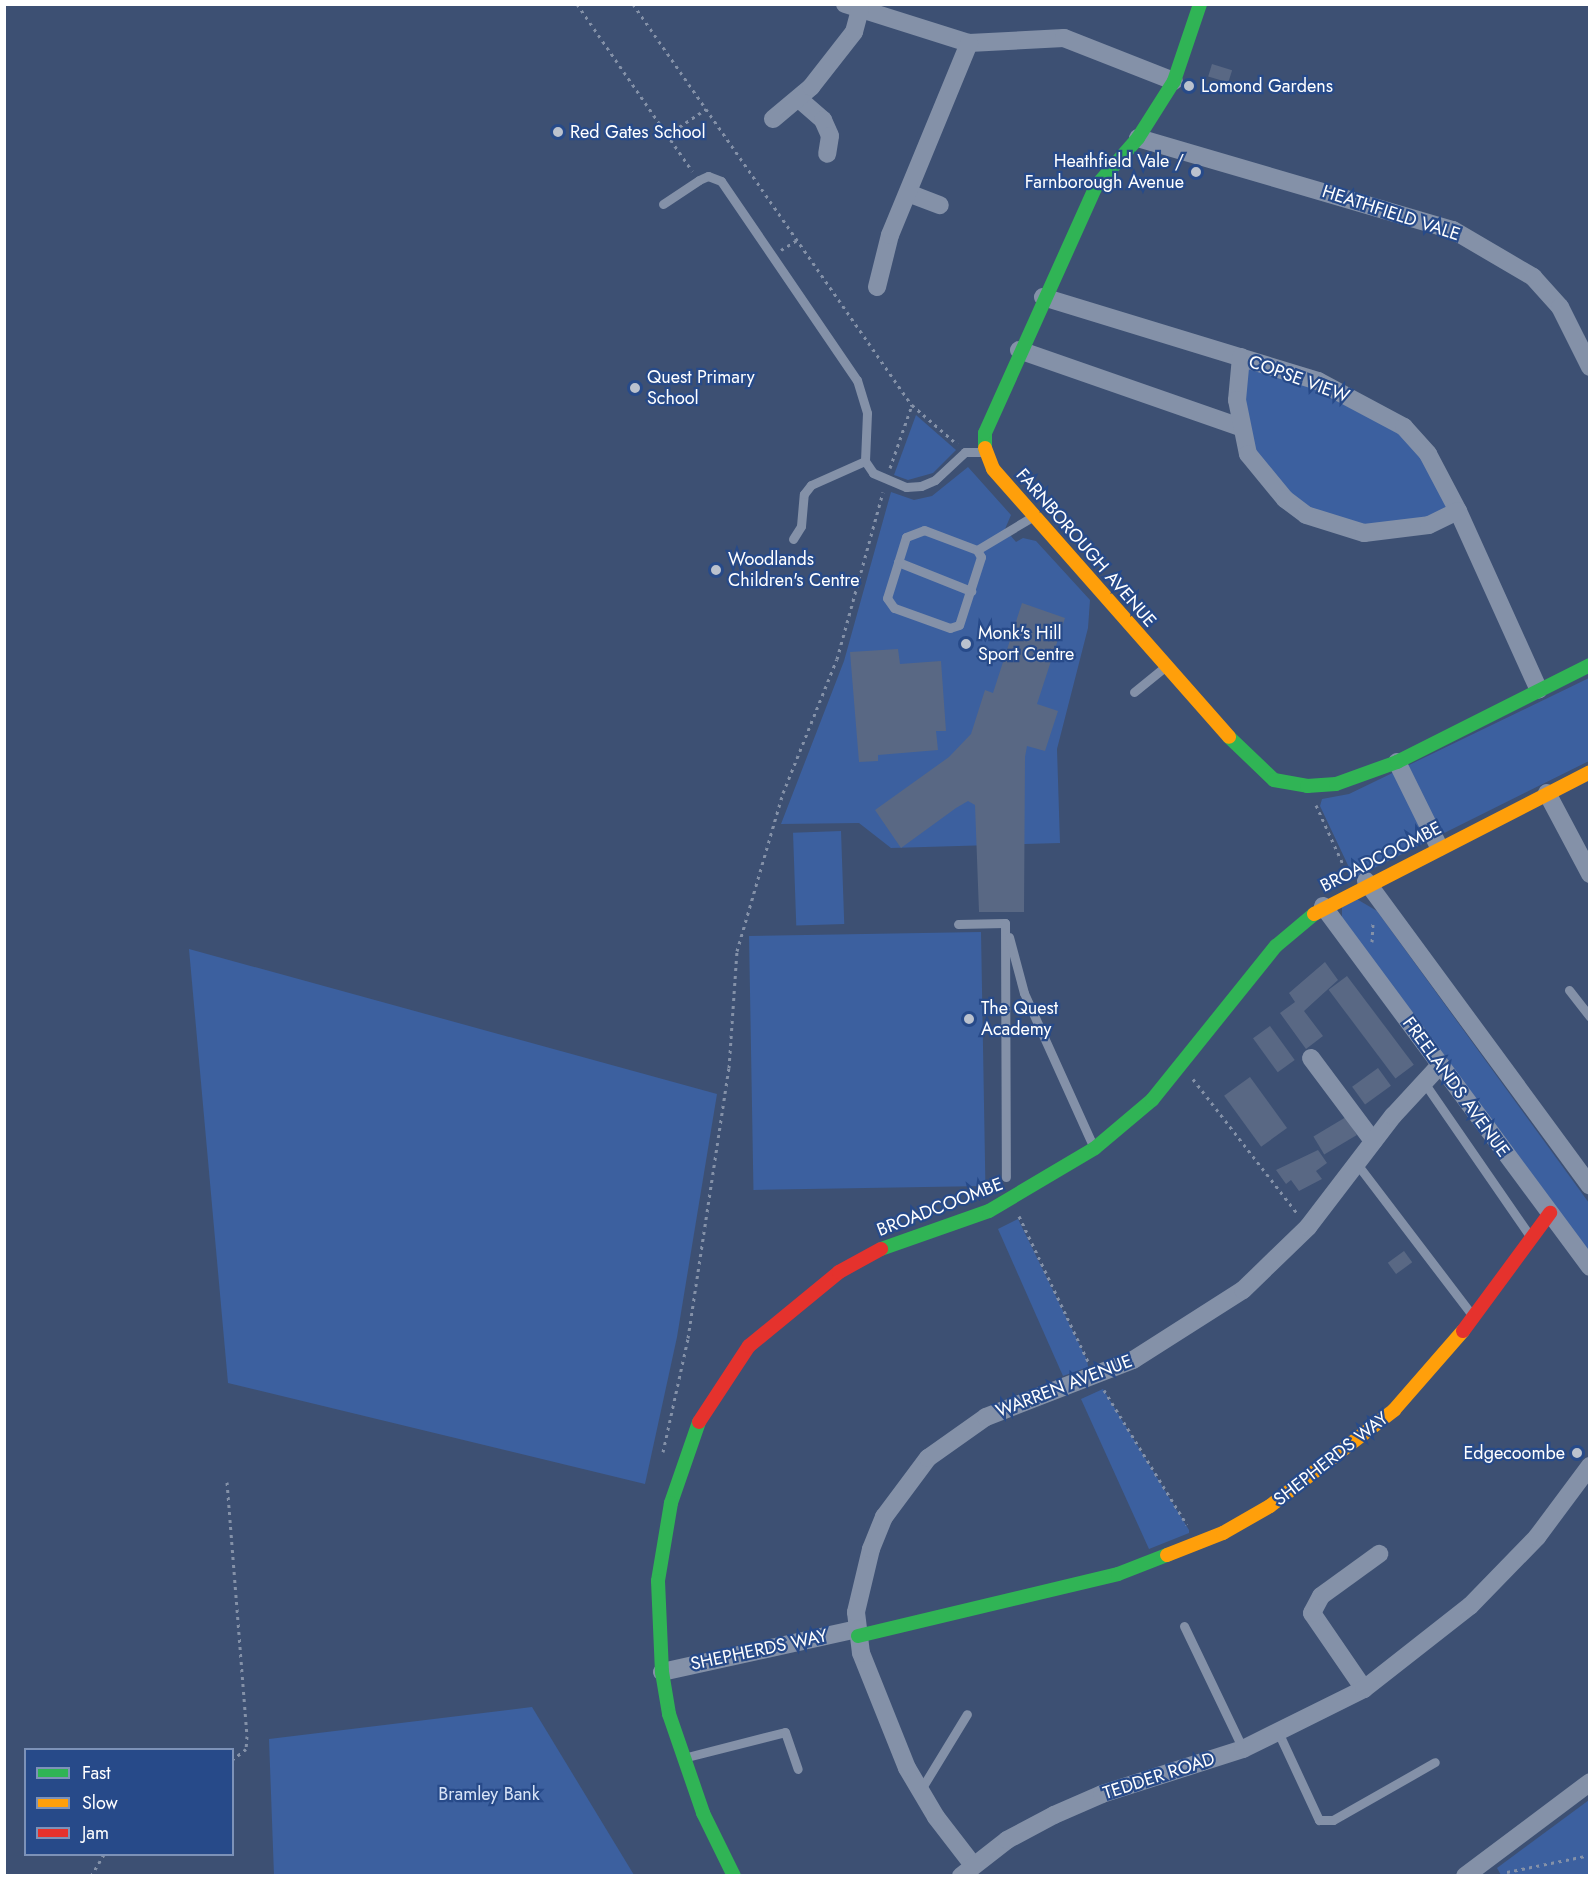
<!DOCTYPE html>
<html>
<head>
<meta charset="utf-8">
<style>
	body { margin:0 }
	#map { position:relative; width:1594px; height:1880px; overflow:hidden; background:#3d5073; font-family:Jost,sans-serif }
	div>[style] { position:absolute }
	[style*='--x'] { left:calc(var(--x)*1px); top:calc(var(--y)*1px); width:calc(var(--w)*1px); rotate:calc(var(--a)*1deg) }
	.green>* { inset:0; background:#3c609f; transform-origin:0 0 }
	.building>* { inset:0; background:#596884; transform-origin:0 0 }
	.path>* { height:3px; margin-top:-1.5px; transform-origin:0; background:repeating-linear-gradient(90deg,#8491a8 0 3px,transparent 0 7.5px) }
	.lane>* { height:9px; margin:-4.5px; padding:0 4.5px; transform-origin:4.5px; border-radius:4.5px; background:#8491a8 }
	.street>* { height:18px; margin:-9px; padding:0 9px; transform-origin:9px; border-radius:9px; background:#8491a8 }
	.fast>* { height:14px; margin:-7px; padding:0 7px; transform-origin:7px; border-radius:7px; background:#30b455 }
	.slow>* { height:14px; margin:-7px; padding:0 7px; transform-origin:7px; border-radius:7px; background:#ff9f0a }
	.jam>* { height:14px; margin:-7px; padding:0 7px; transform-origin:7px; border-radius:7px; background:#e5322d }
	.dots>* { width:16px; height:16px; translate:-50% -50%; box-sizing:border-box; border:3px solid #274a89; border-radius:50% }
	span { translate:-50% -50%; white-space:nowrap; text-align:center; line-height:1.15; -webkit-text-stroke:4.5px #274a89; paint-order:stroke }
	.poi-label { font-size:18px; color:#fff }
	.left { translate:0 -50%; text-align:left }
	.right { translate:-100% -50%; text-align:right }
	.street-label { font-size:18px; color:#fff }
	.park-label { font-size:18px; color:#d8e4f7 }
	.frame { position:absolute; inset:0; border:6px solid #fff; pointer-events:none }
	.legend { position:absolute; left:24px; top:1748px; width:210px; height:108px; box-sizing:border-box; background:#274a89; border:2px solid #7d92b8; margin:0; padding:8px 10px; list-style:none; font-size:18px; color:#fff }
	.legend li { display:flex; align-items:center; gap:12px; height:30px }
	.legend b { width:30px; border:2px solid #7d92b8 }
</style>
</head>
<body>
<div id="map">
	<div class="green">
		<i style="clip-path:polygon(1241px 358px,1404px 427px,1458px 511px,1400px 532px,1306px 515px,1248px 454px)"></i>
		<i style="clip-path:polygon(916px 415px,956px 450px,933px 473px,908px 480px,894px 475px)"></i>
		<i style="clip-path:polygon(968px 467px,1011px 515px,1005px 529px,1016px 542px,1023px 538px,1036px 541px,1090px 600px,1088px 628px,1057px 749px,1060px 843px,891px 848px,859px 823px,781px 824px,844px 661px,891px 492px,914px 500px,932px 496px)"></i>
		<i style="clip-path:polygon(1589px 678px,1589px 761px,1354px 878px,1320px 806px,1322px 799px,1349px 794px)"></i>
		<i style="left:841px;top:831px;width:93px;height:48px;rotate:88deg"></i>
		<i style="clip-path:polygon(1355px 898px,1377px 911px,1589px 1203px,1589px 1255px,1342px 921px,1342px 905px)"></i>
		<i style="left:981px;top:932px;width:254px;height:232px;rotate:89deg"></i>
		<i style="clip-path:polygon(189px 949px,717px 1094px,677px 1337px,645px 1484px,228px 1383px)"></i>
		<i style="clip-path:polygon(1018px 1219px,1087px 1360px,1088px 1367px,1063px 1376px,998px 1229px)"></i>
		<i style="clip-path:polygon(1103px 1389px,1189px 1530px,1189px 1533px,1149px 1549px,1081px 1399px)"></i>
		<i style="clip-path:polygon(532px 1707px,634px 1875px,274px 1875px,269px 1739px)"></i>
		<i style="clip-path:polygon(1589px 1800px,1589px 1875px,1501px 1875px,1497px 1868px)"></i>
	</div>
	<div class="building">
		<i style="left:1212px;top:64px;width:21px;height:13px;rotate:17deg"></i>
		<i style="clip-path:polygon(1022px 603px,1065px 618px,1037px 704px,1058px 711px,1045px 751px,1027px 746px,1025px 757px,1024px 912px,979px 912px,975px 805px,968px 801px,956px 808px,901px 848px,875px 810px,949px 757px,971px 734px,985px 690px,993px 693px)"></i>
		<i style="clip-path:polygon(898px 649px,900px 664px,941px 661px,946px 731px,936px 731px,938px 750px,878px 755px,878px 761px,859px 762px,850px 652px)"></i>
		<i style="clip-path:polygon(1325px 962px,1338px 980px,1304px 1011px,1323px 1036px,1306px 1049px,1280px 1013px,1295px 1002px,1289px 993px)"></i>
		<i style="left:1347px;top:976px;width:111px;height:23px;rotate:53deg"></i>
		<i style="left:1270px;top:1026px;width:42px;height:21px;rotate:54deg"></i>
		<i style="left:1378px;top:1068px;width:22px;height:32px;rotate:54deg"></i>
		<i style="left:1250px;top:1077px;width:63px;height:32px;rotate:54deg"></i>
		<i style="left:1346px;top:1117px;width:21px;height:38px;rotate:59deg"></i>
		<i style="clip-path:polygon(1318px 1150px,1327px 1163px,1316px 1171px,1322px 1179px,1299px 1191px,1291px 1180px,1286px 1184px,1276px 1170px)"></i>
		<i style="left:1404px;top:1251px;width:14px;height:20px;rotate:54deg"></i>
	</div>
	<div class="path">
		<i style="--x:577;--y:4;--w:203;--a:55.4"></i>
		<i style="--x:633;--y:4;--w:489;--a:55.2"></i>
		<i style="--x:912;--y:405;--w:60;--a:40.9"></i>
		<i style="--x:667;--y:135;--w:47;--a:-33.7"></i>
		<i style="--x:781;--y:250;--w:19;--a:-32"></i>
		<i style="--x:890;--y:468;--w:67;--a:-70.8"></i>
		<i style="--x:1316;--y:805;--w:75;--a:65.5"></i>
		<i style="--x:1372;--y:942;--w:21;--a:-87"></i>
		<i style="--x:1193;--y:1079;--w:170;--a:52.2"></i>
		<i style="--x:1019;--y:1216;--w:161;--a:64.6"></i>
		<i style="--x:1104;--y:1390;--w:158;--a:58.4"></i>
		<i style="--x:663;--y:1452;--w:117;--a:-77.6"></i>
		<i style="--x:688;--y:1338;--w:273;--a:-81.4"></i>
		<i style="--x:729;--y:1068;--w:117;--a:-86.1"></i>
		<i style="--x:737;--y:951;--w:165;--a:-73.8"></i>
		<i style="--x:783;--y:793;--w:144;--a:-68.1"></i>
		<i style="--x:837;--y:659;--w:173;--a:-74.6"></i>
		<i style="--x:227;--y:1482;--w:255;--a:85.5"></i>
		<i style="--x:247;--y:1736;--w:13;--a:94"></i>
		<i style="--x:246;--y:1749;--w:18;--a:142"></i>
		<i style="--x:1507;--y:1872;--w:85;--a:-11.6"></i>
		<i style="--x:91;--y:1876;--w:26;--a:-59"></i>
	</div>
	<div class="lane">
		<i style="--x:663;--y:204;--w:43;--a:-33.7"></i>
		<i style="--x:699;--y:180;--w:10;--a:-24"></i>
		<i style="--x:708;--y:176;--w:14;--a:21"></i>
		<i style="--x:721;--y:181;--w:241;--a:55.7"></i>
		<i style="--x:857;--y:380;--w:34;--a:73"></i>
		<i style="--x:867;--y:413;--w:48;--a:92.4"></i>
		<i style="--x:865;--y:461;--w:14;--a:56"></i>
		<i style="--x:873;--y:473;--w:36;--a:23"></i>
		<i style="--x:906;--y:487;--w:15;--a:-4"></i>
		<i style="--x:921;--y:486;--w:15;--a:-23"></i>
		<i style="--x:935;--y:480;--w:41;--a:-43"></i>
		<i style="--x:965;--y:452;--w:18;--a:0"></i>
		<i style="--x:924;--y:530;--w:57;--a:20.7"></i>
		<i style="--x:977;--y:550;--w:8;--a:60"></i>
		<i style="--x:981;--y:557;--w:71;--a:107.9"></i>
		<i style="--x:959;--y:625;--w:9;--a:162"></i>
		<i style="--x:950;--y:628;--w:59;--a:-160.3"></i>
		<i style="--x:894;--y:608;--w:12;--a:-125"></i>
		<i style="--x:887;--y:598;--w:64;--a:-72.7"></i>
		<i style="--x:906;--y:537;--w:19;--a:-21"></i>
		<i style="--x:793;--y:539;--w:15;--a:-58"></i>
		<i style="--x:801;--y:526;--w:32;--a:-85"></i>
		<i style="--x:804;--y:494;--w:11;--a:-52"></i>
		<i style="--x:811;--y:485;--w:59;--a:-24"></i>
		<i style="--x:977;--y:550;--w:64;--a:-31"></i>
		<i style="--x:898;--y:562;--w:79;--a:21.7"></i>
		<i style="--x:1134;--y:692;--w:38;--a:-39"></i>
		<i style="--x:958;--y:924;--w:47;--a:-1.2"></i>
		<i style="--x:1005;--y:923;--w:254;--a:89.8"></i>
		<i style="--x:1009;--y:937;--w:58;--a:75"></i>
		<i style="--x:1024;--y:993;--w:168;--a:65.7"></i>
		<i style="--x:1569;--y:990;--w:34;--a:52"></i>
		<i style="--x:1423;--y:1081;--w:188;--a:55.4"></i>
		<i style="--x:1357;--y:1164;--w:190;--a:52.7"></i>
		<i style="--x:1184;--y:1626;--w:136;--a:64.4"></i>
		<i style="--x:1279;--y:1734;--w:95;--a:65.1"></i>
		<i style="--x:1319;--y:1820;--w:14;--a:0"></i>
		<i style="--x:1333;--y:1820;--w:117;--a:-29.6"></i>
		<i style="--x:687;--y:1757;--w:101;--a:-14.3"></i>
		<i style="--x:785;--y:1732;--w:39;--a:71"></i>
		<i style="--x:920;--y:1791;--w:90;--a:-58.6"></i>
	</div>
	<div class="street">
		<i style="--x:845;--y:4;--w:130;--a:17.5"></i>
		<i style="--x:969;--y:43;--w:95;--a:-3"></i>
		<i style="--x:1064;--y:38;--w:118;--a:21.4"></i>
		<i style="--x:799;--y:99;--w:32;--a:41"></i>
		<i style="--x:823;--y:120;--w:17;--a:66"></i>
		<i style="--x:830;--y:136;--w:18;--a:99"></i>
		<i style="--x:773;--y:119;--w:50;--a:-40.1"></i>
		<i style="--x:811;--y:87;--w:70;--a:-52"></i>
		<i style="--x:854;--y:32;--w:23;--a:-75"></i>
		<i style="--x:1138;--y:138;--w:328;--a:16.3"></i>
		<i style="--x:1453;--y:230;--w:93;--a:30.4"></i>
		<i style="--x:1533;--y:277;--w:40;--a:48"></i>
		<i style="--x:1560;--y:307;--w:67;--a:63.4"></i>
		<i style="--x:908;--y:193;--w:34;--a:21"></i>
		<i style="--x:877;--y:287;--w:54;--a:-76"></i>
		<i style="--x:890;--y:235;--w:208;--a:-67.6"></i>
		<i style="--x:1043;--y:297;--w:288;--a:17"></i>
		<i style="--x:1318;--y:381;--w:98;--a:28.1"></i>
		<i style="--x:1404;--y:427;--w:36;--a:48"></i>
		<i style="--x:1428;--y:454;--w:64;--a:62.2"></i>
		<i style="--x:1458;--y:511;--w:196;--a:65.7"></i>
		<i style="--x:1019;--y:350;--w:234;--a:19.2"></i>
		<i style="--x:1241;--y:357;--w:43;--a:95.3"></i>
		<i style="--x:1237;--y:400;--w:55;--a:78.5"></i>
		<i style="--x:1248;--y:454;--w:58;--a:50.6"></i>
		<i style="--x:1285;--y:499;--w:26;--a:37"></i>
		<i style="--x:1306;--y:515;--w:61;--a:17.2"></i>
		<i style="--x:1364;--y:533;--w:65;--a:-7"></i>
		<i style="--x:1429;--y:525;--w:32;--a:-26"></i>
		<i style="--x:1397;--y:762;--w:95;--a:63.7"></i>
		<i style="--x:1547;--y:793;--w:92;--a:62"></i>
		<i style="--x:1366;--y:881;--w:378;--a:53.7"></i>
		<i style="--x:1323;--y:906;--w:449;--a:53.5"></i>
		<i style="--x:1311;--y:1058;--w:104;--a:53.2"></i>
		<i style="--x:662;--y:1672;--w:200;--a:-12.4"></i>
		<i style="--x:1364;--y:1689;--w:92;--a:-124.4"></i>
		<i style="--x:1312;--y:1613;--w:19;--a:-62"></i>
		<i style="--x:1321;--y:1596;--w:72;--a:-35.9"></i>
		<i style="--x:973;--y:1865;--w:61;--a:-127.6"></i>
		<i style="--x:936;--y:1817;--w:57;--a:-120.6"></i>
		<i style="--x:907;--y:1768;--w:124;--a:-111.8"></i>
		<i style="--x:861;--y:1653;--w:41;--a:-97"></i>
		<i style="--x:856;--y:1612;--w:65;--a:-76.6"></i>
		<i style="--x:871;--y:1549;--w:35;--a:-68"></i>
		<i style="--x:884;--y:1517;--w:74;--a:-53.3"></i>
		<i style="--x:928;--y:1458;--w:71;--a:-35.3"></i>
		<i style="--x:986;--y:1417;--w:158;--a:-21.2"></i>
		<i style="--x:1133;--y:1360;--w:130;--a:-32.5"></i>
		<i style="--x:1243;--y:1290;--w:91;--a:-44.1"></i>
		<i style="--x:1308;--y:1227;--w:140;--a:-52.6"></i>
		<i style="--x:1393;--y:1116;--w:69;--a:-47.3"></i>
		<i style="--x:961;--y:1876;--w:58;--a:-38"></i>
		<i style="--x:1007;--y:1840;--w:53;--a:-28"></i>
		<i style="--x:1054;--y:1815;--w:52;--a:-23.6"></i>
		<i style="--x:1102;--y:1794;--w:148;--a:-17.7"></i>
		<i style="--x:1243;--y:1749;--w:135;--a:-26.4"></i>
		<i style="--x:1364;--y:1689;--w:135;--a:-38.1"></i>
		<i style="--x:1470;--y:1606;--w:96;--a:-45.8"></i>
		<i style="--x:1537;--y:1537;--w:89;--a:-53.3"></i>
		<i style="--x:1465;--y:1876;--w:156;--a:-36.9"></i>
	</div>
	<div class="fast">
		<i style="--x:985;--y:448;--w:15;--a:-90"></i>
		<i style="--x:985;--y:433;--w:271;--a:-65.8"></i>
		<i style="--x:1096;--y:186;--w:64;--a:-48.8"></i>
		<i style="--x:1138;--y:138;--w:67;--a:-57.7"></i>
		<i style="--x:1174;--y:81;--w:81;--a:-71.3"></i>
		<i style="--x:1229;--y:737;--w:62;--a:43.7"></i>
		<i style="--x:1274;--y:780;--w:34;--a:10"></i>
		<i style="--x:1307;--y:786;--w:29;--a:-4"></i>
		<i style="--x:1336;--y:784;--w:65;--a:-19.8"></i>
		<i style="--x:1397;--y:762;--w:216;--a:-26.7"></i>
		<i style="--x:881;--y:1249;--w:114;--a:-19.4"></i>
		<i style="--x:989;--y:1211;--w:123;--a:-30.7"></i>
		<i style="--x:1095;--y:1148;--w:75;--a:-40.1"></i>
		<i style="--x:1152;--y:1100;--w:198;--a:-51.2"></i>
		<i style="--x:1276;--y:946;--w:50;--a:-40.1"></i>
		<i style="--x:699;--y:1422;--w:86;--a:109.1"></i>
		<i style="--x:671;--y:1503;--w:79;--a:99.5"></i>
		<i style="--x:658;--y:1581;--w:91;--a:87.5"></i>
		<i style="--x:662;--y:1672;--w:43;--a:80.5"></i>
		<i style="--x:669;--y:1714;--w:105;--a:71"></i>
		<i style="--x:703;--y:1813;--w:70;--a:63.8"></i>
		<i style="--x:858;--y:1636;--w:267;--a:-13.4"></i>
		<i style="--x:1118;--y:1574;--w:53;--a:-21.2"></i>
	</div>
	<div class="slow">
		<i style="--x:985;--y:448;--w:22;--a:69"></i>
		<i style="--x:993;--y:469;--w:357;--a:48.6"></i>
		<i style="--x:1314;--y:914;--w:310;--a:-27.2"></i>
		<i style="--x:1167;--y:1555;--w:60;--a:-21.4"></i>
		<i style="--x:1223;--y:1533;--w:54;--a:-29.9"></i>
		<i style="--x:1270;--y:1506;--w:157;--a:-37.7"></i>
		<i style="--x:1394;--y:1410;--w:105;--a:-48.9"></i>
	</div>
	<div class="jam">
		<i style="--x:1463;--y:1331;--w:147;--a:-53.6"></i>
		<i style="--x:699;--y:1422;--w:91;--a:-56.7"></i>
		<i style="--x:749;--y:1346;--w:117;--a:-39.4"></i>
		<i style="--x:839;--y:1272;--w:48;--a:-28.7"></i>
	</div>
	<div class="dots">
		<i style="left:1189px;top:86px;background:#bbc2ce"></i>
		<i style="left:558px;top:132px;background:#bbc2ce"></i>
		<i style="left:1196px;top:172px;background:#bbc2ce"></i>
		<i style="left:635px;top:388px;background:#bbc2ce"></i>
		<i style="left:716px;top:570px;background:#bbc2ce"></i>
		<i style="left:966px;top:644px;background:#bbc2ce"></i>
		<i style="left:969px;top:1019px;background:#bbc2ce"></i>
		<i style="left:1577px;top:1453px;background:#bbc2ce"></i>
	</div>
	<div class="poi-label">
		<span class="left" style="left:1201px;top:86px">Lomond Gardens</span>
		<span class="left" style="left:570px;top:132px">Red Gates School</span>
		<span class="right" style="left:1184px;top:172px">Heathfield Vale /<br>Farnborough Avenue</span>
		<span class="left" style="left:647px;top:388px">Quest Primary<br>School</span>
		<span class="left" style="left:728px;top:570px">Woodlands<br>Children's Centre</span>
		<span class="left" style="left:978px;top:644px">Monk's Hill<br>Sport Centre</span>
		<span class="left" style="left:981px;top:1019px">The Quest<br>Academy</span>
		<span class="right" style="left:1565px;top:1453px">Edgecoombe</span>
	</div>
	<div class="street-label">
		<span style="left:1391px;top:213px;rotate:18deg">HEATHFIELD VALE</span>
		<span style="left:1299px;top:379px;rotate:20deg">COPSE VIEW</span>
		<span style="left:1086px;top:548px;rotate:49deg">FARNBOROUGH AVENUE</span>
		<span style="left:1381px;top:857px;rotate:-27deg">BROADCOOMBE</span>
		<span style="left:1456px;top:1087px;rotate:54deg">FREELANDS AVENUE</span>
		<span style="left:940px;top:1207px;rotate:-21deg">BROADCOOMBE</span>
		<span style="left:1064px;top:1386px;rotate:-21deg">WARREN AVENUE</span>
		<span style="left:1331px;top:1459px;rotate:-38deg">SHEPHERDS WAY</span>
		<span style="left:759px;top:1650px;rotate:-12deg">SHEPHERDS WAY</span>
		<span style="left:1159px;top:1776px;rotate:-18deg">TEDDER ROAD</span>
	</div>
	<div class="park-label">
		<span style="left:489px;top:1794px">Bramley Bank</span>
	</div>
	<div class="frame"></div>
	<ul class="legend">
	<li><b style="height:8px;background:#30b455"></b>Fast</li>
	<li><b style="height:8px;background:#ff9f0a"></b>Slow</li>
	<li><b style="height:8px;background:#e5322d"></b>Jam</li>
	</ul>
</div>
</body>
</html>
